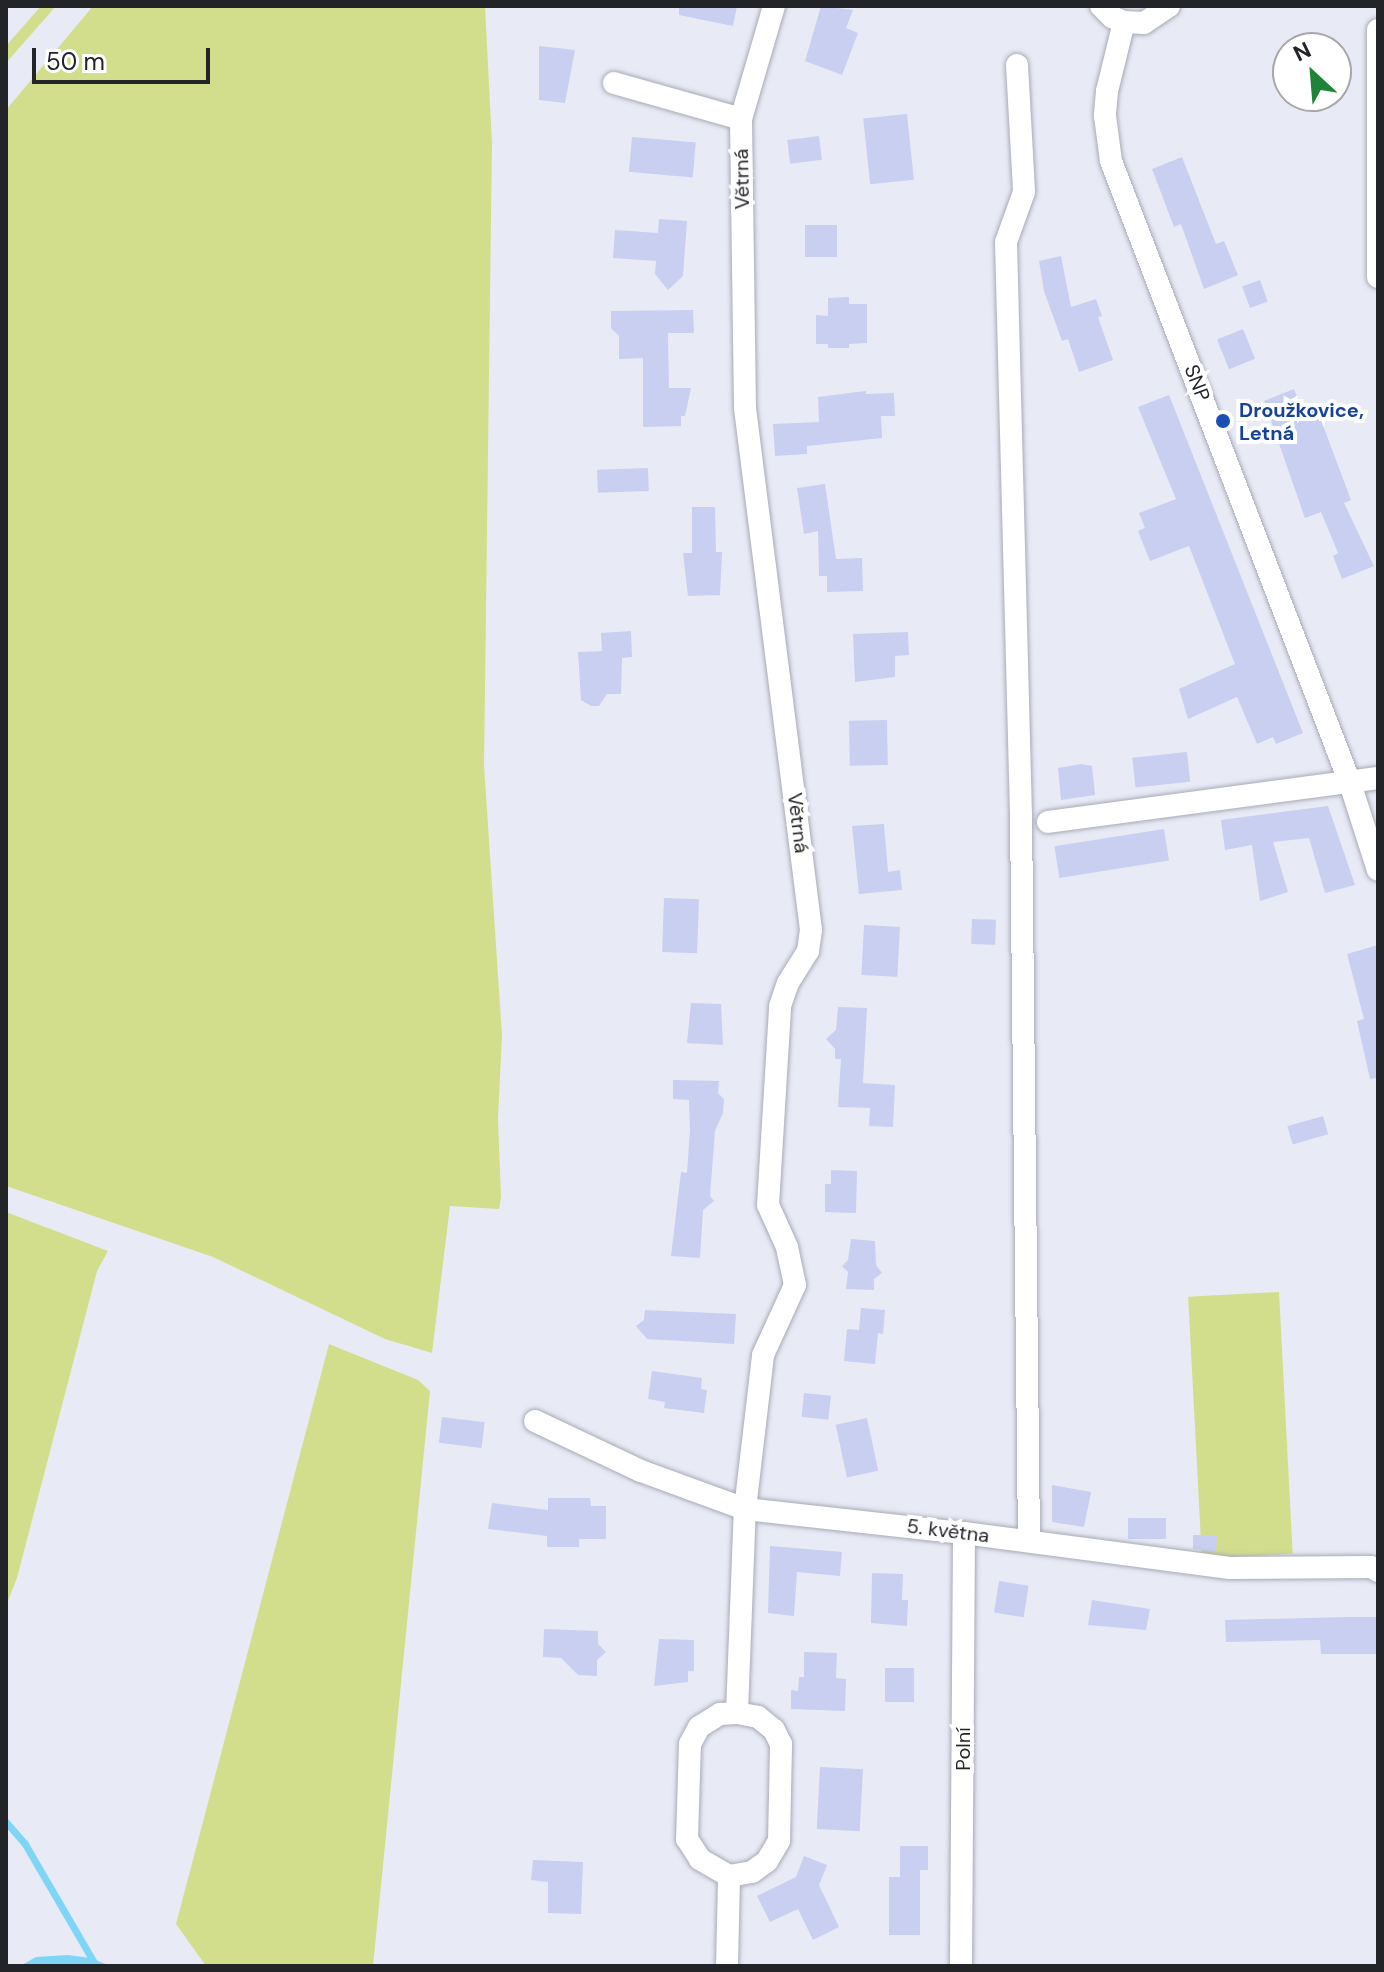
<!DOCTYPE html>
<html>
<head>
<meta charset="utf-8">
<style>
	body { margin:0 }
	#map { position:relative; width:1384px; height:1972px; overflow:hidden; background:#e8ebf6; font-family:"DM Sans",sans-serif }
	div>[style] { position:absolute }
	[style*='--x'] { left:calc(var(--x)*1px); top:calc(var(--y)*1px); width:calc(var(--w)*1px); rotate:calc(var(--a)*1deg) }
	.green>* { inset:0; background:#d2de8c; transform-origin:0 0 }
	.water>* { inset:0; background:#7ed5f6 }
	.stream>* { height:7px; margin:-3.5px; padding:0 3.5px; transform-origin:3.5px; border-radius:3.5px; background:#7ed5f6 }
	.building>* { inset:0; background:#c8cff1; transform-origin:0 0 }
	.roads { filter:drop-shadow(0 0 2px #a8aab5) drop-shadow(0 0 2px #a8aab5) }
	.minor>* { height:22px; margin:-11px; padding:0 11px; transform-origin:11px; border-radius:11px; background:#fff }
	.dots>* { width:22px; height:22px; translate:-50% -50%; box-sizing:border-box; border:4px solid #fff; border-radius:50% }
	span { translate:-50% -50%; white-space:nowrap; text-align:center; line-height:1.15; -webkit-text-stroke:8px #fff; paint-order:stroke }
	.street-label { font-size:20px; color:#232428 }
	.transit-label { font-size:20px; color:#164399; font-weight:700 }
	.left { translate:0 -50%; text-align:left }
	.frame { position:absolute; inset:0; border:8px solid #232428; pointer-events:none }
	.north { position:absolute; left:1272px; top:32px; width:80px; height:80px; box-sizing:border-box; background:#fff; border:2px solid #a7a7a9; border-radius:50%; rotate:334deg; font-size:22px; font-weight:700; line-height:32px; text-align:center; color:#232428 }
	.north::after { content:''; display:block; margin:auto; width:28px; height:36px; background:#208438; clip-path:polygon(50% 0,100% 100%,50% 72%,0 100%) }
	.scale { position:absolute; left:32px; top:48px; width:178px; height:36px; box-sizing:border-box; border:4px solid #232428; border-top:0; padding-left:10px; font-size:24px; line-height:28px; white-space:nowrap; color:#232428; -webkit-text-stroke:6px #fff; paint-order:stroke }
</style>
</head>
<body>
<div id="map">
	<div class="green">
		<i style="clip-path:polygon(41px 6px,56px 6px,6px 63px,6px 46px)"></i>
		<i style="clip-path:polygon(93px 6px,485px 6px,492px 143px,484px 765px,502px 1035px,498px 1119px,501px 1197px,499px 1209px,450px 1206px,432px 1353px,385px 1339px,213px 1257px,6px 1186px,6px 110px)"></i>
		<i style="clip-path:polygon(6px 1212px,108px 1251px,97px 1271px,17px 1578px,6px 1606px)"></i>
		<i style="left:1279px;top:1292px;width:262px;height:91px;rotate:87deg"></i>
		<i style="clip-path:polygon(329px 1344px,418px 1380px,430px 1391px,373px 1966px,206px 1966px,176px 1924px)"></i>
	</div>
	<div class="water">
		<i style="clip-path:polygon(68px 1955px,90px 1958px,111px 1966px,20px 1966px,36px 1957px)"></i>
	</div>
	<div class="stream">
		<i style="--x:6;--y:1822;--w:29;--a:49"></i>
		<i style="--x:25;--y:1844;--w:141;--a:59.8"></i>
	</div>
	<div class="building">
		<i style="clip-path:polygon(679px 6px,737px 6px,733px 26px,679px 15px)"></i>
		<i style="clip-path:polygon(821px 6px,853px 10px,846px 28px,858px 33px,842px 75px,805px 61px)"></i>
		<i style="clip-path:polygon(539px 46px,575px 50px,565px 103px,539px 100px)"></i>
		<i style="left:907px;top:114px;width:66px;height:44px;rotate:84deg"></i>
		<i style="left:819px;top:136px;width:24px;height:32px;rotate:83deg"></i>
		<i style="left:632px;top:137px;width:64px;height:35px;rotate:5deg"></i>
		<i style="clip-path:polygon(1182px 157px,1216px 244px,1224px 241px,1238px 275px,1204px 289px,1181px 224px,1174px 227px,1152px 169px)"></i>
		<i style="clip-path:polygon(659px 219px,687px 221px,683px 276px,668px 290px,655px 274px,656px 261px,613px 258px,615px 230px,658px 233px)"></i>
		<i style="left:805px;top:225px;width:32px;height:32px"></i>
		<i style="clip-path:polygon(1061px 256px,1071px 307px,1096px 299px,1102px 316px,1098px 317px,1113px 360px,1079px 372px,1068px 339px,1062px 341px,1044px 291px,1039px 261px)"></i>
		<i style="left:1260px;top:280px;width:23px;height:19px;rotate:70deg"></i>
		<i style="clip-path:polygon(849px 297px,849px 304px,867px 304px,867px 343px,849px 344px,849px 348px,828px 348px,828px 344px,816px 344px,816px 315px,828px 316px,828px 298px)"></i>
		<i style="clip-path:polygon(693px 310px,694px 333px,668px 333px,669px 388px,691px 388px,685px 416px,681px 416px,681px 426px,643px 427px,643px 358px,619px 359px,619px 336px,611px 328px,611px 311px)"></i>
		<i style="left:1243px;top:329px;width:32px;height:28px;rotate:68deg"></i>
		<i style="clip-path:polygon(1294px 389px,1302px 409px,1315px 404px,1351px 500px,1344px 503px,1374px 566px,1342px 579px,1333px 556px,1338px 553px,1321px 512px,1305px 518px,1264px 401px)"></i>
		<i style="clip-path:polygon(866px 391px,866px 394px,894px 393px,895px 416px,881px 416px,882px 438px,807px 446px,807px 454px,775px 456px,773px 424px,819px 422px,818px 397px)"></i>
		<i style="clip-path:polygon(1169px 395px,1303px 733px,1276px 744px,1273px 737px,1257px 744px,1237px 697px,1188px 719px,1179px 689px,1235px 664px,1189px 546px,1150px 561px,1138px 531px,1145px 528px,1139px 513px,1176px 499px,1138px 407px)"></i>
		<i style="left:648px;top:468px;width:23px;height:51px;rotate:88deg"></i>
		<i style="clip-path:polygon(825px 484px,836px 559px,862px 558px,863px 591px,827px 592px,827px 576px,819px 576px,818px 531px,804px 534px,797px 488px)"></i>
		<i style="clip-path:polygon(692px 507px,715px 507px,716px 552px,722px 552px,720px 595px,688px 596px,683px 553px,692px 553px)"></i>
		<i style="clip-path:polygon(631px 631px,632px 657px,622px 658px,621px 694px,607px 694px,599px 706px,591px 706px,581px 700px,578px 652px,602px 651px,601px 633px)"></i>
		<i style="clip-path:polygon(908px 632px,909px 655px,895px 656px,895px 677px,855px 682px,853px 634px)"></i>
		<i style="left:887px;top:720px;width:45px;height:38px;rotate:89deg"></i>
		<i style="left:1187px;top:752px;width:30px;height:55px;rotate:84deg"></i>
		<i style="clip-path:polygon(1081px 764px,1092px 766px,1095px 795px,1061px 800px,1058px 768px)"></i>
		<i style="clip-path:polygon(1328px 806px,1355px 885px,1325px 893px,1309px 838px,1273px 842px,1288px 892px,1260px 901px,1252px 845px,1225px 850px,1221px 820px)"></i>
		<i style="clip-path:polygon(884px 824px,888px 872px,900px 870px,902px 890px,859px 894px,852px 826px)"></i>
		<i style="left:1164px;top:829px;width:32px;height:111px;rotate:81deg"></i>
		<i style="left:664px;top:898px;width:35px;height:54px;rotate:2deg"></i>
		<i style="left:972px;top:919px;width:24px;height:25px;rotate:2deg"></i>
		<i style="left:864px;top:925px;width:36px;height:50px;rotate:3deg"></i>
		<i style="clip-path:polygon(1378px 945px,1378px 1078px,1370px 1079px,1357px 1021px,1364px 1019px,1347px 954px)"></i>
		<i style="clip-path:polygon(691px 1003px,721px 1004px,723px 1045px,687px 1043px)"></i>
		<i style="clip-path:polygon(838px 1007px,867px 1008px,863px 1083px,895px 1085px,893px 1127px,869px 1126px,870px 1108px,838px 1107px,841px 1059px,835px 1059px,835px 1049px,826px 1039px,836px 1030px)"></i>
		<i style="clip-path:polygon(673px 1080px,719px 1081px,718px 1093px,724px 1099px,723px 1113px,715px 1131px,710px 1196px,714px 1201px,703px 1210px,700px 1258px,671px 1256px,681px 1172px,687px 1173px,690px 1130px,689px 1100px,673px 1099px)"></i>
		<i style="left:1323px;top:1116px;width:19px;height:37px;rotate:74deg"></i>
		<i style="clip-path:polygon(831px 1170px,857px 1171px,856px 1213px,825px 1212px,825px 1184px,831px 1184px)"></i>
		<i style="clip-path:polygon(851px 1239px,875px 1241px,876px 1265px,882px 1273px,874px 1279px,874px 1290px,846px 1289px,848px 1272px,842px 1266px,848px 1260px)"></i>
		<i style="clip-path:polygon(861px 1308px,885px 1310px,883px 1334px,878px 1333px,875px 1364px,844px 1361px,847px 1329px,859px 1330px)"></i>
		<i style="clip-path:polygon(645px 1310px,736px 1314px,734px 1344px,647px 1339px,636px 1326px,644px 1320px)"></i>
		<i style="clip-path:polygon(652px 1371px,702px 1378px,701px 1389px,707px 1390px,704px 1413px,664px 1408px,665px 1402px,648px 1399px)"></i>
		<i style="left:804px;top:1393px;width:27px;height:24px;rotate:6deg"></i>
		<i style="left:442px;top:1417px;width:43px;height:26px;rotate:7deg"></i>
		<i style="left:867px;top:1418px;width:54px;height:32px;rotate:78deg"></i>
		<i style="clip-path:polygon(1052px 1485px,1091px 1492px,1084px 1527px,1052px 1522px)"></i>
		<i style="clip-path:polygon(548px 1498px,590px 1498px,591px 1506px,606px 1506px,606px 1539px,579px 1539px,579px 1547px,547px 1547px,547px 1536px,488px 1529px,492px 1503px,548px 1510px)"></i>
		<i style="left:1128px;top:1518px;width:38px;height:21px"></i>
		<i style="clip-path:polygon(1193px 1535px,1217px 1535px,1216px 1552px,1193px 1549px)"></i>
		<i style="clip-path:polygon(770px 1546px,842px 1552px,840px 1576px,797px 1572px,794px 1616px,768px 1613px)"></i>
		<i style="clip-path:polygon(872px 1573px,903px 1574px,902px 1600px,908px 1600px,907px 1626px,871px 1623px)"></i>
		<i style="left:999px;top:1581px;width:30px;height:32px;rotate:9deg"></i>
		<i style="clip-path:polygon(1092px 1600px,1150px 1609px,1146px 1630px,1088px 1625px)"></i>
		<i style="clip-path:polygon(1348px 1617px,1376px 1617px,1376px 1654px,1321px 1654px,1320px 1640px,1226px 1642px,1225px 1620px)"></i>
		<i style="clip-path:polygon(544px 1629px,598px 1631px,598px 1644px,606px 1652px,597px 1660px,597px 1676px,578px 1675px,561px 1658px,543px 1657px)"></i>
		<i style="clip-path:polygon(659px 1639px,694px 1640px,694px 1671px,688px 1671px,688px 1682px,654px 1686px)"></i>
		<i style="clip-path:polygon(804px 1652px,837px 1653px,836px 1678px,846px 1679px,845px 1711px,791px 1709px,791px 1690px,798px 1691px,799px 1677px,804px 1677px)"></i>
		<i style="left:885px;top:1668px;width:29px;height:34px"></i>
		<i style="left:820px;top:1767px;width:43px;height:62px;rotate:3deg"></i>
		<i style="clip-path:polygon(900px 1846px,928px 1846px,928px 1870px,920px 1870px,920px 1935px,889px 1935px,889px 1877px,900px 1877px)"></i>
		<i style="clip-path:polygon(804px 1856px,827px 1865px,819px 1885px,839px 1927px,813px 1940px,798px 1909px,770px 1922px,757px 1896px,796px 1877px)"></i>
		<i style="clip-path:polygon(533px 1860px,583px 1862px,581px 1914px,548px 1913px,548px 1882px,531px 1880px)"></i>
	</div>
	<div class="roads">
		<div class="minor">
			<i style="--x:1101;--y:6;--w:16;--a:45"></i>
			<i style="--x:1112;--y:17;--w:13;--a:23"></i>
			<i style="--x:1124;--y:22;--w:20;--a:3"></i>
			<i style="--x:1144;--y:23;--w:30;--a:-34"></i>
			<i style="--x:1124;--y:22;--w:71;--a:103.8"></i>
			<i style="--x:1107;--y:91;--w:25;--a:95"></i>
			<i style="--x:1105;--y:116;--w:45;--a:82.4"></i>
			<i style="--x:1111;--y:161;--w:666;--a:68.98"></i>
			<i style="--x:1350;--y:783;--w:91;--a:72.2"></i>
			<i style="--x:1378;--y:30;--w:247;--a:90"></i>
			<i style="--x:1017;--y:65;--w:127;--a:86.8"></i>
			<i style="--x:1024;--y:192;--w:53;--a:109.8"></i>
			<i style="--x:1006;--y:242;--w:573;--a:88.5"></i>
			<i style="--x:1021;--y:815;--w:726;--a:89.37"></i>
			<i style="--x:614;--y:83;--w:132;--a:15.8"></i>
			<i style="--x:1048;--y:822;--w:333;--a:-7.6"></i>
			<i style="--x:535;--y:1421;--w:117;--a:25.3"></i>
			<i style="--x:641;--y:1471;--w:111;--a:20.1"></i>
			<i style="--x:745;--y:1509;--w:220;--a:6.3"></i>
			<i style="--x:964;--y:1533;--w:268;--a:7.5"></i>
			<i style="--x:1230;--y:1568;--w:141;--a:-0.4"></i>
			<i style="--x:1371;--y:1567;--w:8;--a:30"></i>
			<i style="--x:729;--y:1876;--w:23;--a:-10"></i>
			<i style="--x:752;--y:1872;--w:19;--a:-36"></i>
			<i style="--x:767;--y:1861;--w:23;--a:-59"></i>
			<i style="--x:779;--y:1841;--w:97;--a:-88.8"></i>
			<i style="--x:781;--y:1744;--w:16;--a:-117"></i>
			<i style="--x:774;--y:1730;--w:21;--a:-141"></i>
			<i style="--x:758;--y:1717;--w:21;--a:-169"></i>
			<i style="--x:727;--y:1966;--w:90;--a:-88.7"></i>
			<i style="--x:729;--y:1876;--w:34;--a:-150"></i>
			<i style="--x:700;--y:1859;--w:24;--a:-123"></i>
			<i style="--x:687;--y:1839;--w:95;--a:-88.2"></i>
			<i style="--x:690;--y:1744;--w:19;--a:-62"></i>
			<i style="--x:699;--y:1727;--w:25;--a:-32"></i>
			<i style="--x:720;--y:1714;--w:17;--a:-3"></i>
			<i style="--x:737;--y:1713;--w:204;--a:-87.8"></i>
			<i style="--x:745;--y:1509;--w:155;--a:-83.3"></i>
			<i style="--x:763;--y:1355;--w:77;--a:-65.4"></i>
			<i style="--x:795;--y:1285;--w:39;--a:-102"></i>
			<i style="--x:787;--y:1247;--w:46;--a:-114.3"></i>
			<i style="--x:768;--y:1205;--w:199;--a:-86.5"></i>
			<i style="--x:780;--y:1006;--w:24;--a:-71"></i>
			<i style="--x:788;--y:983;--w:38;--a:-58"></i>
			<i style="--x:808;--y:951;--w:21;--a:-82"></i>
			<i style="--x:811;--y:930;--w:526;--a:-97.21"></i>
			<i style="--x:745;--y:408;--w:289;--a:-90.8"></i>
			<i style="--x:741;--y:119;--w:118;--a:-73.7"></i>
			<i style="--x:961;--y:1966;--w:433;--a:-89.6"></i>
		</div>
	</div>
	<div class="dots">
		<i style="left:1223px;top:421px;background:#1a4fb4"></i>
	</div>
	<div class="street-label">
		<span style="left:742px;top:179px;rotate:-91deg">Větrná</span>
		<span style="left:1197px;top:383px;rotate:69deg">SNP</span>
		<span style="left:798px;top:823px;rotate:83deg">Větrná</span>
		<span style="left:948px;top:1531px;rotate:7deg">5. května</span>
		<span style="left:963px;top:1749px;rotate:-90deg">Polní</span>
	</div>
	<div class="transit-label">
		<span class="left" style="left:1239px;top:422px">Droužkovice,<br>Letná</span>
	</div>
	<div class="frame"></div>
	<div class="north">N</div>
	<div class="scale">50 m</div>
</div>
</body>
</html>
